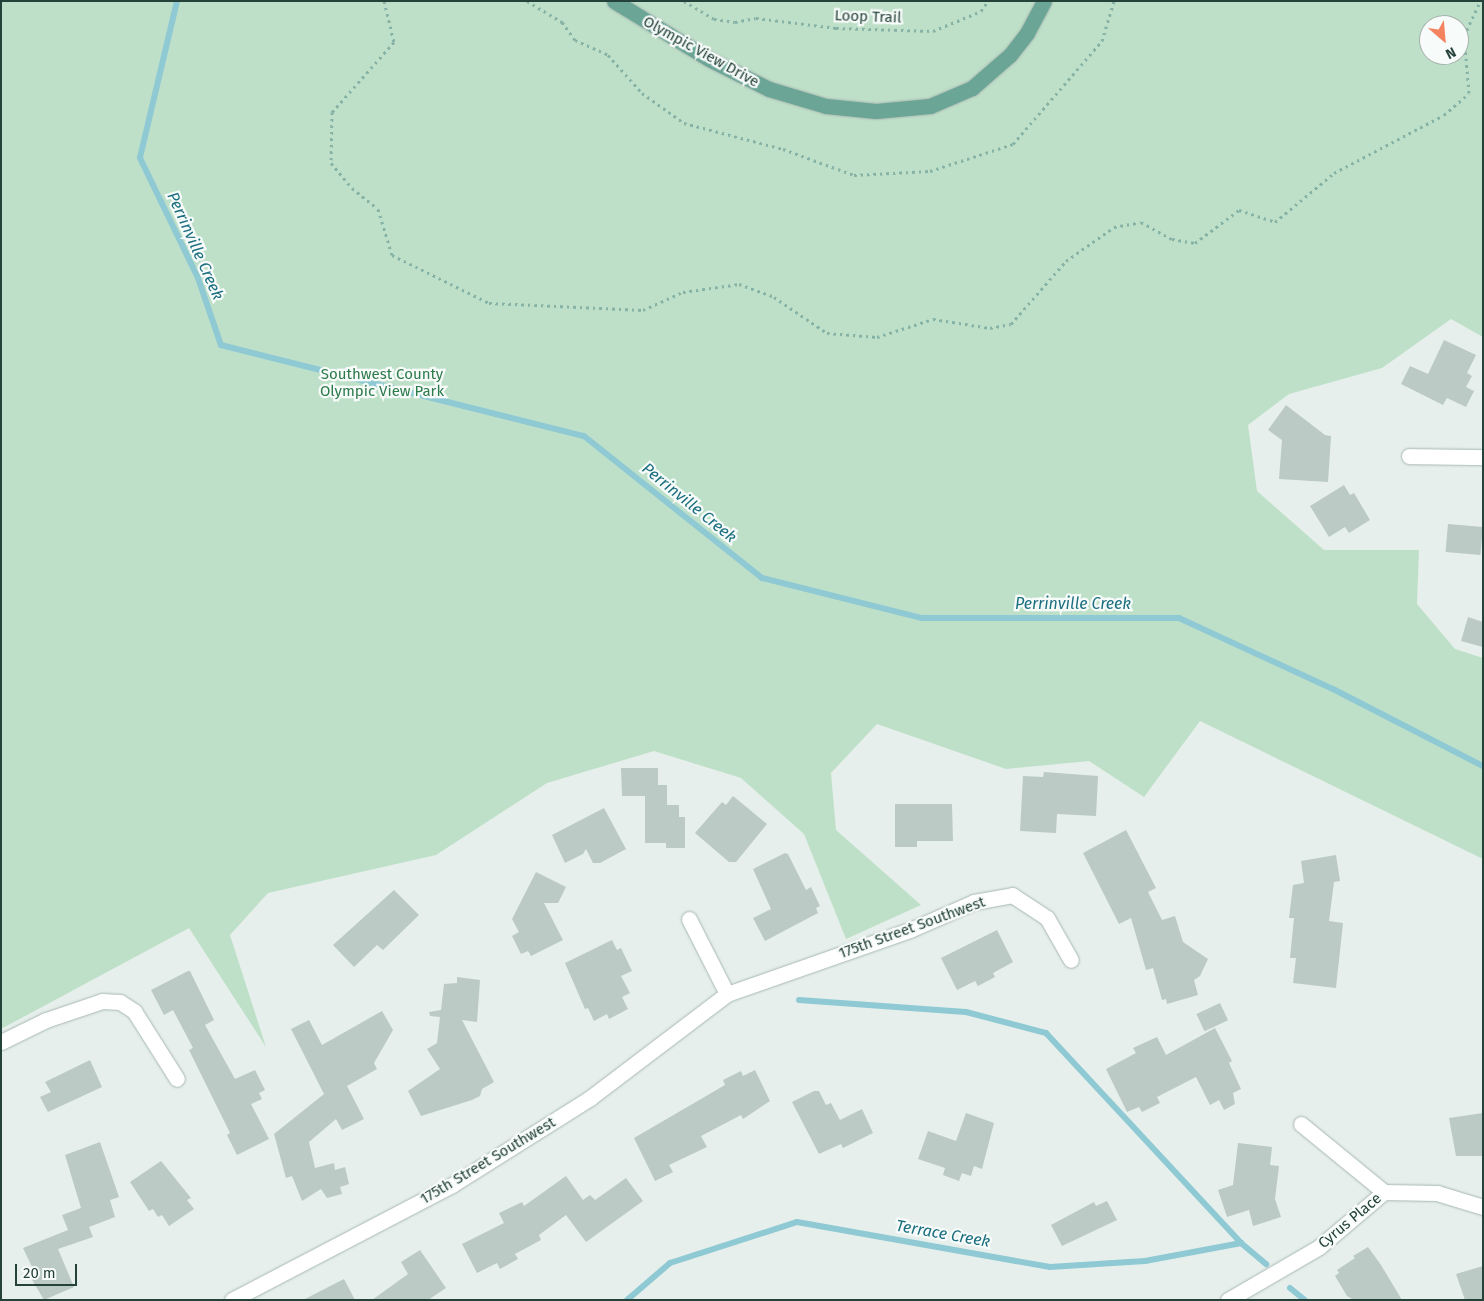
<!DOCTYPE html>
<html>
<head>
<meta charset="utf-8">
<style>
	body { margin:0 }
	#map { position:relative; width:1484px; height:1301px; overflow:hidden; background:#e6efeb; font-family:"Fira Sans",sans-serif }
	div>[style] { position:absolute }
	[style*='--x'] { left:calc(var(--x)*1px); top:calc(var(--y)*1px); width:calc(var(--w)*1px); rotate:calc(var(--a)*1deg) }
	.green>* { inset:0; background:#bfe0c8 }
	.stream>* { height:6px; margin:-3px; padding:0 3px; transform-origin:3px; border-radius:3px; background:#8ec9d4 }
	.building>* { inset:0; background:#bbcac4; transform-origin:0 0 }
	.path>* { height:3px; margin-top:-1.5px; transform-origin:0; background:repeating-linear-gradient(90deg,#86b3a5 0 2.5px,transparent 0 6.5px) }
	.roads { filter:drop-shadow(0 0 1px #a8b8b2) drop-shadow(0 0 1px #a8b8b2) }
	.minor>* { height:15px; margin:-7.5px; padding:0 7.5px; transform-origin:7.5px; border-radius:7.5px; background:#fff }
	.major>* { height:15px; margin:-7.5px; padding:0 7.5px; transform-origin:7.5px; border-radius:7.5px; background:#6aa596 }
	span { translate:-50% -50%; white-space:nowrap; text-align:center; line-height:1.15; -webkit-text-stroke:4.5px #f7fbf9; paint-order:stroke }
	.street-label { font-size:15px; color:#24423a }
	.park-label { font-size:15px; color:#2d7a4b }
	.water-label { font-size:16px; color:#1c6f80; font-style:italic }
	.frame { position:absolute; inset:0; border:2px solid #24423a; pointer-events:none }
	.north { position:absolute; left:1419px; top:15px; width:50px; height:50px; box-sizing:border-box; background:#f7fbf9; border:1px solid #a3b1ad; border-radius:50%; rotate:153deg; font-size:14px; font-weight:700; line-height:20px; text-align:center; color:#24423a }
	.north::after { content:''; display:block; margin:auto; width:18px; height:22px; background:#f4845f; clip-path:polygon(50% 0,100% 100%,50% 72%,0 100%) }
	.scale { position:absolute; left:15px; top:1264px; width:62px; height:22px; box-sizing:border-box; border:2px solid #24423a; border-top:0; padding-left:6px; font-size:15px; line-height:18px; white-space:nowrap; color:#24423a; -webkit-text-stroke:4px #f7fbf9; paint-order:stroke }
</style>
</head>
<body>
<div id="map">
	<div class="green">
		<i style="clip-path:polygon(evenodd,1px 1px,1483px 1px,1483px 337px,1451px 319px,1382px 368px,1289px 394px,1248px 425px,1257px 491px,1324px 550px,1419px 550px,1417px 604px,1455px 649px,1483px 658px,1483px 859px,1200px 721px,1144px 797px,1089px 761px,1006px 769px,877px 724px,831px 773px,836px 830px,921px 905px,846px 939px,804px 834px,741px 778px,654px 751px,547px 783px,436px 855px,268px 893px,230px 935px,266px 1047px,189px 928px,1px 1029px,1px 1px,1429px 25px,1459px 25px,1459px 55px,1429px 55px,1429px 25px)"></i>
	</div>
	<div class="stream">
		<i style="--x:177;--y:1;--w:161;--a:103.3"></i>
		<i style="--x:140;--y:158;--w:133;--a:64.2"></i>
		<i style="--x:198;--y:278;--w:71;--a:71.1"></i>
		<i style="--x:221;--y:345;--w:374;--a:14.1"></i>
		<i style="--x:584;--y:436;--w:228;--a:38.6"></i>
		<i style="--x:762;--y:578;--w:164;--a:14.1"></i>
		<i style="--x:921;--y:618;--w:258;--a:0"></i>
		<i style="--x:1179;--y:618;--w:170;--a:24.8"></i>
		<i style="--x:1333;--y:689;--w:169;--a:27.2"></i>
		<i style="--x:799;--y:1000;--w:167;--a:4.1"></i>
		<i style="--x:966;--y:1012;--w:83;--a:14.7"></i>
		<i style="--x:1046;--y:1033;--w:287;--a:47.1"></i>
		<i style="--x:1290;--y:1288;--w:19;--a:39"></i>
		<i style="--x:627;--y:1300;--w:57;--a:-40.7"></i>
		<i style="--x:670;--y:1263;--w:133;--a:-17.9"></i>
		<i style="--x:797;--y:1222;--w:257;--a:10.1"></i>
		<i style="--x:1050;--y:1267;--w:95;--a:-3.6"></i>
		<i style="--x:1145;--y:1261;--w:98;--a:-10.6"></i>
		<i style="--x:1241;--y:1243;--w:33;--a:40"></i>
	</div>
	<div class="building">
		<i style="clip-path:polygon(1444px 340px,1476px 355px,1467px 373px,1472px 376px,1466px 387px,1474px 391px,1466px 407px,1447px 398px,1443px 405px,1401px 384px,1410px 366px,1428px 374px)"></i>
		<i style="clip-path:polygon(1286px 405px,1325px 435px,1331px 436px,1328px 482px,1279px 479px,1282px 440px,1268px 430px)"></i>
		<i style="clip-path:polygon(1344px 485px,1350px 495px,1354px 493px,1370px 520px,1349px 533px,1345px 527px,1329px 537px,1310px 506px)"></i>
		<i style="left:1448px;top:524px;width:35px;height:28px;rotate:5deg"></i>
		<i style="clip-path:polygon(1468px 617px,1483px 622px,1483px 647px,1461px 641px)"></i>
		<i style="clip-path:polygon(621px 768px,658px 768px,658px 785px,667px 785px,667px 805px,679px 805px,679px 817px,685px 817px,685px 848px,666px 848px,666px 843px,645px 843px,645px 796px,622px 796px)"></i>
		<i style="clip-path:polygon(1044px 772px,1098px 776px,1096px 816px,1057px 814px,1056px 833px,1020px 831px,1023px 776px,1043px 777px)"></i>
		<i style="clip-path:polygon(733px 796px,767px 824px,736px 862px,729px 862px,695px 833px,722px 802px,726px 805px)"></i>
		<i style="clip-path:polygon(895px 804px,952px 804px,953px 841px,917px 841px,917px 847px,895px 847px)"></i>
		<i style="clip-path:polygon(604px 808px,626px 849px,600px 863px,593px 863px,586px 849px,583px 854px,565px 863px,552px 835px)"></i>
		<i style="clip-path:polygon(1126px 830px,1156px 888px,1148px 892px,1162px 920px,1175px 916px,1183px 942px,1208px 959px,1200px 976px,1194px 980px,1198px 995px,1167px 1004px,1166px 999px,1162px 1000px,1153px 968px,1146px 970px,1131px 918px,1119px 924px,1083px 853px)"></i>
		<i style="clip-path:polygon(785px 853px,788px 854px,806px 890px,811px 887px,820px 906px,816px 908px,818px 913px,765px 941px,753px 918px,771px 909px,753px 869px)"></i>
		<i style="clip-path:polygon(1336px 855px,1340px 881px,1334px 882px,1329px 921px,1343px 923px,1336px 988px,1293px 983px,1296px 958px,1290px 958px,1294px 918px,1289px 918px,1293px 885px,1304px 883px,1301px 861px)"></i>
		<i style="clip-path:polygon(536px 872px,566px 887px,558px 903px,544px 903px,563px 940px,531px 956px,528px 951px,521px 954px,512px 936px,519px 932px,512px 919px)"></i>
		<i style="clip-path:polygon(394px 890px,419px 915px,383px 950px,377px 945px,354px 967px,333px 945px)"></i>
		<i style="clip-path:polygon(997px 930px,1013px 962px,993px 973px,995px 977px,978px 986px,975px 981px,957px 990px,941px 958px)"></i>
		<i style="clip-path:polygon(612px 940px,617px 950px,621px 948px,632px 971px,621px 976px,630px 993px,622px 997px,628px 1009px,609px 1019px,607px 1014px,594px 1021px,588px 1008px,585px 1009px,565px 963px)"></i>
		<i style="clip-path:polygon(188px 971px,190px 971px,214px 1020px,205px 1025px,235px 1079px,255px 1070px,265px 1090px,259px 1093px,262px 1099px,251px 1104px,269px 1139px,237px 1155px,227px 1135px,230px 1133px,189px 1050px,193px 1048px,173px 1010px,164px 1015px,151px 990px)"></i>
		<i style="clip-path:polygon(457px 977px,480px 980px,477px 1022px,462px 1020px,494px 1082px,482px 1089px,480px 1096px,472px 1100px,421px 1116px,408px 1091px,440px 1069px,427px 1049px,437px 1043px,440px 1017px,430px 1016px,429px 1012px,441px 1010px,444px 984px,457px 983px)"></i>
		<i style="left:1220px;top:1003px;width:19px;height:26px;rotate:65deg"></i>
		<i style="clip-path:polygon(382px 1011px,393px 1030px,374px 1063px,377px 1069px,347px 1086px,364px 1119px,342px 1130px,336px 1119px,309px 1142px,315px 1168px,334px 1163px,335px 1170px,345px 1167px,349px 1184px,340px 1187px,342px 1194px,327px 1198px,321px 1189px,302px 1201px,292px 1176px,286px 1178px,274px 1134px,324px 1094px,291px 1029px,309px 1020px,322px 1045px)"></i>
		<i style="clip-path:polygon(1215px 1028px,1232px 1061px,1229px 1063px,1241px 1089px,1233px 1093px,1235px 1104px,1224px 1110px,1219px 1100px,1210px 1105px,1196px 1077px,1157px 1097px,1160px 1103px,1142px 1112px,1139px 1107px,1127px 1112px,1106px 1069px,1136px 1053px,1133px 1048px,1157px 1037px,1166px 1055px)"></i>
		<i style="clip-path:polygon(90px 1060px,102px 1087px,48px 1112px,40px 1097px,51px 1092px,45px 1082px)"></i>
		<i style="clip-path:polygon(755px 1070px,770px 1101px,743px 1119px,741px 1115px,701px 1136px,707px 1147px,669px 1165px,673px 1172px,655px 1181px,634px 1138px,725px 1085px,723px 1080px,741px 1071px,743px 1076px)"></i>
		<i style="clip-path:polygon(814px 1091px,819px 1091px,826px 1105px,831px 1103px,840px 1120px,862px 1109px,873px 1133px,843px 1148px,841px 1144px,819px 1154px,792px 1102px)"></i>
		<i style="clip-path:polygon(966px 1113px,994px 1123px,982px 1169px,974px 1166px,971px 1176px,962px 1173px,959px 1181px,943px 1175px,945px 1168px,918px 1159px,928px 1131px,956px 1141px)"></i>
		<i style="clip-path:polygon(1483px 1113px,1483px 1156px,1456px 1156px,1449px 1118px)"></i>
		<i style="clip-path:polygon(100px 1142px,119px 1197px,110px 1200px,115px 1217px,89px 1227px,93px 1237px,58px 1249px,74px 1287px,44px 1300px,28px 1273px,34px 1271px,23px 1248px,68px 1230px,62px 1215px,81px 1208px,65px 1155px)"></i>
		<i style="clip-path:polygon(1238px 1143px,1272px 1147px,1270px 1165px,1279px 1166px,1275px 1199px,1281px 1217px,1253px 1226px,1249px 1210px,1227px 1217px,1218px 1190px,1233px 1185px)"></i>
		<i style="clip-path:polygon(161px 1161px,191px 1198px,187px 1200px,194px 1209px,169px 1226px,162px 1215px,158px 1217px,153px 1209px,149px 1211px,130px 1182px)"></i>
		<i style="clip-path:polygon(566px 1176px,583px 1200px,590px 1195px,595px 1200px,626px 1178px,643px 1201px,586px 1242px,566px 1215px,539px 1235px,541px 1240px,515px 1254px,518px 1259px,500px 1269px,497px 1263px,477px 1273px,462px 1244px,504px 1223px,499px 1213px,522px 1202px,524px 1206px)"></i>
		<i style="clip-path:polygon(1107px 1201px,1117px 1220px,1062px 1246px,1051px 1225px,1094px 1202px,1096px 1206px)"></i>
		<i style="clip-path:polygon(1368px 1247px,1381px 1265px,1402px 1300px,1354px 1300px,1347px 1296px,1335px 1276px,1339px 1273px,1337px 1270px,1355px 1258px,1353px 1256px)"></i>
		<i style="clip-path:polygon(420px 1250px,446px 1288px,428px 1300px,372px 1300px,408px 1274px,401px 1262px)"></i>
		<i style="clip-path:polygon(1483px 1266px,1483px 1300px,1465px 1300px,1456px 1274px)"></i>
		<i style="clip-path:polygon(344px 1279px,355px 1300px,303px 1300px)"></i>
	</div>
	<div class="path">
		<i style="--x:384;--y:1;--w:42;--a:76.3"></i>
		<i style="--x:394;--y:42;--w:94;--a:131.5"></i>
		<i style="--x:332;--y:112;--w:51;--a:91.1"></i>
		<i style="--x:331;--y:163;--w:33;--a:50"></i>
		<i style="--x:352;--y:188;--w:33;--a:39"></i>
		<i style="--x:378;--y:209;--w:48;--a:73.1"></i>
		<i style="--x:392;--y:255;--w:108;--a:26.3"></i>
		<i style="--x:489;--y:303;--w:154;--a:2.6"></i>
		<i style="--x:643;--y:310;--w:44;--a:-24.2"></i>
		<i style="--x:683;--y:292;--w:57;--a:-8.1"></i>
		<i style="--x:739;--y:284;--w:37;--a:20"></i>
		<i style="--x:774;--y:297;--w:64;--a:34.2"></i>
		<i style="--x:827;--y:333;--w:50;--a:4.6"></i>
		<i style="--x:877;--y:337;--w:59;--a:-17.8"></i>
		<i style="--x:933;--y:319;--w:58;--a:9"></i>
		<i style="--x:990;--y:328;--w:21;--a:-11"></i>
		<i style="--x:1011;--y:324;--w:84;--a:-48.9"></i>
		<i style="--x:1066;--y:261;--w:59;--a:-35.3"></i>
		<i style="--x:1114;--y:227;--w:27;--a:-10"></i>
		<i style="--x:1141;--y:222;--w:35;--a:29"></i>
		<i style="--x:1172;--y:239;--w:23;--a:10"></i>
		<i style="--x:1195;--y:243;--w:55;--a:-36.9"></i>
		<i style="--x:1239;--y:210;--w:38;--a:18"></i>
		<i style="--x:1275;--y:222;--w:77;--a:-39.7"></i>
		<i style="--x:1334;--y:173;--w:124;--a:-27.8"></i>
		<i style="--x:1444;--y:115;--w:33;--a:-41"></i>
		<i style="--x:1469;--y:93;--w:57;--a:-95"></i>
		<i style="--x:1464;--y:36;--w:38;--a:-65"></i>
		<i style="--x:527;--y:1;--w:41;--a:31"></i>
		<i style="--x:562;--y:22;--w:22;--a:54"></i>
		<i style="--x:575;--y:40;--w:36;--a:24"></i>
		<i style="--x:608;--y:55;--w:51;--a:48.2"></i>
		<i style="--x:642;--y:93;--w:52;--a:35.5"></i>
		<i style="--x:684;--y:123;--w:102;--a:14.7"></i>
		<i style="--x:783;--y:149;--w:76;--a:20.1"></i>
		<i style="--x:854;--y:175;--w:76;--a:-3"></i>
		<i style="--x:930;--y:171;--w:87;--a:-18"></i>
		<i style="--x:1013;--y:144;--w:136;--a:-49.2"></i>
		<i style="--x:1102;--y:41;--w:42;--a:-73.3"></i>
		<i style="--x:684;--y:1;--w:35;--a:31"></i>
		<i style="--x:714;--y:19;--w:21;--a:8"></i>
		<i style="--x:735;--y:22;--w:21;--a:-11"></i>
		<i style="--x:756;--y:18;--w:81;--a:7.1"></i>
		<i style="--x:836;--y:28;--w:97;--a:1.8"></i>
		<i style="--x:933;--y:31;--w:52;--a:-22.6"></i>
		<i style="--x:981;--y:11;--w:12;--a:-55"></i>
	</div>
	<div class="roads">
		<div class="minor">
			<i style="--x:1409;--y:456;--w:74;--a:0.8"></i>
			<i style="--x:689;--y:919;--w:84;--a:63.1"></i>
			<i style="--x:1;--y:1042;--w:50;--a:-26.1"></i>
			<i style="--x:46;--y:1020;--w:59;--a:-18.7"></i>
			<i style="--x:102;--y:1001;--w:18;--a:3"></i>
			<i style="--x:120;--y:1002;--w:17;--a:33"></i>
			<i style="--x:134;--y:1011;--w:80;--a:57.7"></i>
			<i style="--x:1301;--y:1124;--w:107;--a:39.3"></i>
			<i style="--x:232;--y:1300;--w:248;--a:-27.6"></i>
			<i style="--x:452;--y:1185;--w:163;--a:-32.2"></i>
			<i style="--x:590;--y:1098;--w:172;--a:-37.2"></i>
			<i style="--x:727;--y:994;--w:194;--a:-19.3"></i>
			<i style="--x:910;--y:930;--w:70;--a:-23.6"></i>
			<i style="--x:974;--y:902;--w:39;--a:-10"></i>
			<i style="--x:1012;--y:895;--w:42;--a:33.3"></i>
			<i style="--x:1047;--y:918;--w:48;--a:60.3"></i>
			<i style="--x:1228;--y:1300;--w:105;--a:-30.2"></i>
			<i style="--x:1319;--y:1247;--w:85;--a:-40.2"></i>
			<i style="--x:1384;--y:1192;--w:53;--a:1.1"></i>
			<i style="--x:1437;--y:1193;--w:48;--a:16.9"></i>
		</div>
		<div class="major">
			<i style="--x:614;--y:1;--w:111;--a:31.4"></i>
			<i style="--x:709;--y:59;--w:67;--a:26.6"></i>
			<i style="--x:769;--y:89;--w:59;--a:16.6"></i>
			<i style="--x:826;--y:106;--w:50;--a:5.7"></i>
			<i style="--x:876;--y:111;--w:54;--a:-5.3"></i>
			<i style="--x:930;--y:106;--w:46;--a:-23.2"></i>
			<i style="--x:972;--y:88;--w:50;--a:-41"></i>
			<i style="--x:1010;--y:55;--w:28;--a:-52"></i>
			<i style="--x:1027;--y:33;--w:36;--a:-62"></i>
		</div>
	</div>
	<div class="street-label">
		<span style="left:868px;top:17px;rotate:2deg">Loop Trail</span>
		<span style="left:701px;top:52px;rotate:29deg">Olympic View Drive</span>
		<span style="left:912px;top:928px;rotate:-20deg">175th Street Southwest</span>
		<span style="left:488px;top:1161px;rotate:-31deg">175th Street Southwest</span>
		<span style="left:1350px;top:1221px;rotate:-40deg">Cyrus Place</span>
	</div>
	<div class="park-label">
		<span style="left:382px;top:383px">Southwest County<br>Olympic View Park</span>
	</div>
	<div class="water-label">
		<span style="left:195px;top:246px;rotate:66deg">Perrinville Creek</span>
		<span style="left:689px;top:503px;rotate:39deg">Perrinville Creek</span>
		<span style="left:1073px;top:604px">Perrinville Creek</span>
		<span style="left:943px;top:1234px;rotate:10deg">Terrace Creek</span>
	</div>
	<div class="frame"></div>
	<div class="north">N</div>
	<div class="scale">20 m</div>
</div>
</body>
</html>
